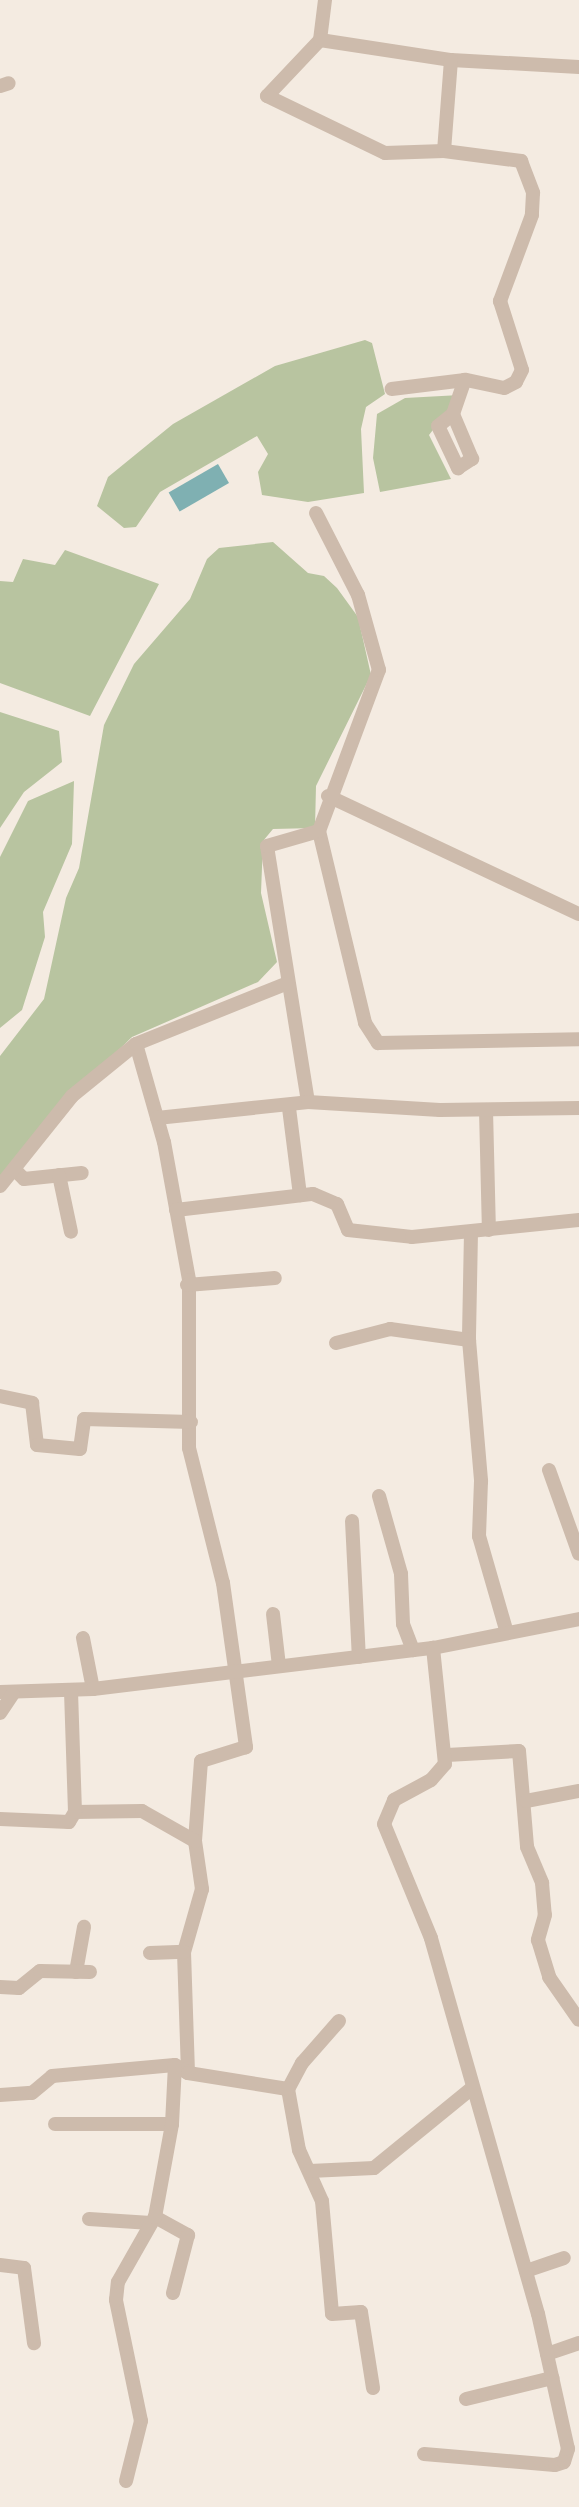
<!DOCTYPE html>
<html>
<head>
<meta charset="utf-8">
<style>
	body { margin:0 }
	#map { position:relative; width:579px; height:2507px; overflow:hidden; background:#f4ebe1; font-family:Mulish,sans-serif }
	div>[style] { position:absolute }
	[style*='--x'] { left:calc(var(--x)*1px); top:calc(var(--y)*1px); width:calc(var(--w)*1px); rotate:calc(var(--a)*1deg) }
	.green>* { inset:0; background:#b8c4a0 }
	.water>* { inset:0; background:#7fb0b2; transform-origin:0 0 }
	.minor>* { height:14px; margin:-7px; padding:0 7px; transform-origin:7px; border-radius:7px; background:#cdbbac }
	span { translate:-50% -50%; white-space:nowrap; text-align:center; line-height:1.15; -webkit-text-stroke:5px #fbf5ee; paint-order:stroke }
</style>
</head>
<body>
<div id="map">
	<div class="green">
		<i style="clip-path:polygon(365px 340px,372px 343px,385px 394px,366px 407px,361px 429px,364px 493px,308px 502px,262px 495px,258px 472px,268px 454px,257px 436px,160px 492px,136px 527px,124px 528px,97px 506px,108px 477px,173px 424px,275px 366px)"></i>
		<i style="clip-path:polygon(460px 395px,429px 435px,451px 479px,380px 492px,373px 458px,377px 414px,405px 398px)"></i>
		<i style="clip-path:polygon(273px 542px,308px 573px,324px 576px,337px 588px,358px 617px,371px 675px,316px 786px,315px 828px,273px 829px,263px 841px,261px 893px,277px 962px,258px 982px,132px 1037px,69px 1098px,0 1183px,0 1056px,44px 999px,66px 898px,79px 868px,104px 725px,134px 664px,190px 599px,207px 559px,219px 548px)"></i>
		<i style="clip-path:polygon(65px 550px,159px 584px,90px 716px,0 683px,0 581px,13px 582px,23px 559px,55px 565px)"></i>
		<i style="clip-path:polygon(0 712px,59px 731px,62px 762px,24px 792px,0 828px)"></i>
		<i style="clip-path:polygon(74px 781px,72px 844px,43px 912px,45px 937px,22px 1010px,0 1028px,0 857px,28px 801px)"></i>
	</div>
	<div class="water">
		<i style="left:218px;top:464px;width:22px;height:57px;rotate:60deg"></i>
	</div>
	<div class="minor">
		<i style="--x:325;--y:0;--w:40;--a:97.1"></i>
		<i style="--x:320;--y:40;--w:77;--a:133.4"></i>
		<i style="--x:267;--y:96;--w:131;--a:25.8"></i>
		<i style="--x:385;--y:153;--w:59;--a:-1.9"></i>
		<i style="--x:444;--y:151;--w:78;--a:7.4"></i>
		<i style="--x:521;--y:161;--w:34;--a:69"></i>
		<i style="--x:533;--y:193;--w:22;--a:93"></i>
		<i style="--x:532;--y:215;--w:92;--a:110.4"></i>
		<i style="--x:500;--y:301;--w:72;--a:72.3"></i>
		<i style="--x:522;--y:370;--w:13;--a:117"></i>
		<i style="--x:516;--y:382;--w:13;--a:153"></i>
		<i style="--x:504;--y:388;--w:40;--a:-168"></i>
		<i style="--x:465;--y:380;--w:74;--a:173"></i>
		<i style="--x:320;--y:40;--w:133;--a:8.7"></i>
		<i style="--x:451;--y:60;--w:128;--a:3.1"></i>
		<i style="--x:0;--y:86;--w:9;--a:-18"></i>
		<i style="--x:444;--y:151;--w:91;--a:-85.6"></i>
		<i style="--x:453;--y:414;--w:19;--a:141"></i>
		<i style="--x:438;--y:426;--w:47;--a:64.5"></i>
		<i style="--x:458;--y:468;--w:17;--a:-33"></i>
		<i style="--x:472;--y:459;--w:49;--a:-112.9"></i>
		<i style="--x:453;--y:414;--w:36;--a:-71"></i>
		<i style="--x:328;--y:796;--w:277;--a:25.2"></i>
		<i style="--x:319;--y:831;--w:197;--a:76.5"></i>
		<i style="--x:365;--y:1023;--w:24;--a:57"></i>
		<i style="--x:378;--y:1043;--w:201;--a:-1.1"></i>
		<i style="--x:136;--y:1044;--w:102;--a:74.1"></i>
		<i style="--x:164;--y:1142;--w:140;--a:79.7"></i>
		<i style="--x:189;--y:1280;--w:168;--a:90"></i>
		<i style="--x:189;--y:1448;--w:139;--a:75.9"></i>
		<i style="--x:223;--y:1583;--w:166;--a:82"></i>
		<i style="--x:246;--y:1747;--w:47;--a:162.7"></i>
		<i style="--x:201;--y:1761;--w:80;--a:94.3"></i>
		<i style="--x:195;--y:1841;--w:49;--a:81.7"></i>
		<i style="--x:202;--y:1889;--w:66;--a:105.9"></i>
		<i style="--x:184;--y:1952;--w:121;--a:88.1"></i>
		<i style="--x:308;--y:1102;--w:259;--a:-99.1"></i>
		<i style="--x:267;--y:846;--w:54;--a:-16.1"></i>
		<i style="--x:319;--y:831;--w:172;--a:-69.6"></i>
		<i style="--x:379;--y:670;--w:78;--a:-105.6"></i>
		<i style="--x:358;--y:595;--w:92;--a:-117.1"></i>
		<i style="--x:289;--y:1108;--w:88;--a:82.8"></i>
		<i style="--x:486;--y:1110;--w:120;--a:88.6"></i>
		<i style="--x:157;--y:1118;--w:152;--a:-6"></i>
		<i style="--x:308;--y:1102;--w:132;--a:3.5"></i>
		<i style="--x:440;--y:1110;--w:139;--a:-0.8"></i>
		<i style="--x:14;--y:1169;--w:14;--a:45"></i>
		<i style="--x:24;--y:1179;--w:58;--a:-5.9"></i>
		<i style="--x:59;--y:1175;--w:58;--a:78.1"></i>
		<i style="--x:0;--y:1186;--w:115;--a:-51.3"></i>
		<i style="--x:72;--y:1096;--w:82;--a:-39.1"></i>
		<i style="--x:136;--y:1044;--w:161;--a:-21.9"></i>
		<i style="--x:176;--y:1210;--w:138;--a:-6.7"></i>
		<i style="--x:313;--y:1194;--w:26;--a:23"></i>
		<i style="--x:337;--y:1204;--w:28;--a:67"></i>
		<i style="--x:348;--y:1230;--w:64;--a:6.2"></i>
		<i style="--x:412;--y:1237;--w:168;--a:-5.8"></i>
		<i style="--x:471;--y:1232;--w:108;--a:91.1"></i>
		<i style="--x:469;--y:1340;--w:142;--a:85.1"></i>
		<i style="--x:481;--y:1481;--w:55;--a:92.1"></i>
		<i style="--x:479;--y:1536;--w:101;--a:73.9"></i>
		<i style="--x:187;--y:1285;--w:88;--a:-4.5"></i>
		<i style="--x:336;--y:1343;--w:56;--a:-14.5"></i>
		<i style="--x:390;--y:1329;--w:80;--a:7.9"></i>
		<i style="--x:0;--y:1396;--w:33;--a:12"></i>
		<i style="--x:32;--y:1403;--w:42;--a:83.2"></i>
		<i style="--x:37;--y:1445;--w:43;--a:5.3"></i>
		<i style="--x:80;--y:1449;--w:30;--a:-82"></i>
		<i style="--x:84;--y:1419;--w:107;--a:1.6"></i>
		<i style="--x:549;--y:1470;--w:89;--a:70.3"></i>
		<i style="--x:379;--y:1496;--w:81;--a:74.2"></i>
		<i style="--x:401;--y:1574;--w:50;--a:87.7"></i>
		<i style="--x:403;--y:1624;--w:28;--a:69"></i>
		<i style="--x:352;--y:1521;--w:136;--a:87.1"></i>
		<i style="--x:273;--y:1614;--w:52;--a:83.4"></i>
		<i style="--x:83;--y:1638;--w:52;--a:78.9"></i>
		<i style="--x:0;--y:1692;--w:93;--a:-1.8"></i>
		<i style="--x:93;--y:1689;--w:342;--a:-6.9"></i>
		<i style="--x:433;--y:1648;--w:149;--a:-11.2"></i>
		<i style="--x:0;--y:1713;--w:23;--a:-56"></i>
		<i style="--x:447;--y:1755;--w:72;--a:-3.2"></i>
		<i style="--x:519;--y:1751;--w:96;--a:85.2"></i>
		<i style="--x:527;--y:1847;--w:39;--a:67"></i>
		<i style="--x:542;--y:1883;--w:32;--a:85"></i>
		<i style="--x:545;--y:1915;--w:26;--a:106"></i>
		<i style="--x:538;--y:1940;--w:39;--a:73"></i>
		<i style="--x:549;--y:1977;--w:52;--a:55.1"></i>
		<i style="--x:526;--y:1801;--w:54;--a:-10.7"></i>
		<i style="--x:75;--y:1812;--w:67;--a:-0.9"></i>
		<i style="--x:142;--y:1811;--w:61;--a:29.5"></i>
		<i style="--x:0;--y:1819;--w:69;--a:2.5"></i>
		<i style="--x:69;--y:1822;--w:12;--a:-59"></i>
		<i style="--x:75;--y:1812;--w:122;--a:-91.9"></i>
		<i style="--x:150;--y:1953;--w:34;--a:-2"></i>
		<i style="--x:76;--y:1972;--w:46;--a:-79.9"></i>
		<i style="--x:0;--y:1987;--w:19;--a:3"></i>
		<i style="--x:19;--y:1988;--w:27;--a:-39"></i>
		<i style="--x:40;--y:1971;--w:50;--a:1.1"></i>
		<i style="--x:339;--y:2021;--w:56;--a:131.4"></i>
		<i style="--x:302;--y:2063;--w:30;--a:118"></i>
		<i style="--x:288;--y:2089;--w:62;--a:79.8"></i>
		<i style="--x:299;--y:2150;--w:56;--a:65.7"></i>
		<i style="--x:322;--y:2201;--w:113;--a:84.9"></i>
		<i style="--x:332;--y:2314;--w:29;--a:-4"></i>
		<i style="--x:361;--y:2312;--w:77;--a:81"></i>
		<i style="--x:0;--y:2095;--w:32;--a:-4"></i>
		<i style="--x:32;--y:2093;--w:26;--a:-40"></i>
		<i style="--x:52;--y:2076;--w:123;--a:-5.1"></i>
		<i style="--x:175;--y:2065;--w:15;--a:32"></i>
		<i style="--x:188;--y:2073;--w:101;--a:9.1"></i>
		<i style="--x:55;--y:2124;--w:117;--a:0"></i>
		<i style="--x:310;--y:2171;--w:64;--a:-2.7"></i>
		<i style="--x:374;--y:2168;--w:125;--a:-39.2"></i>
		<i style="--x:155;--y:2217;--w:38;--a:29"></i>
		<i style="--x:188;--y:2235;--w:60;--a:104.5"></i>
		<i style="--x:89;--y:2219;--w:62;--a:3.7"></i>
		<i style="--x:0;--y:2265;--w:24;--a:7"></i>
		<i style="--x:24;--y:2268;--w:76;--a:82.4"></i>
		<i style="--x:526;--y:2271;--w:40;--a:-18.9"></i>
		<i style="--x:547;--y:2354;--w:34;--a:-19"></i>
		<i style="--x:466;--y:2399;--w:89;--a:-13.7"></i>
		<i style="--x:424;--y:2454;--w:131;--a:4.8"></i>
		<i style="--x:555;--y:2465;--w:9;--a:-18"></i>
		<i style="--x:564;--y:2462;--w:14;--a:-73"></i>
		<i style="--x:568;--y:2449;--w:138;--a:-102.5"></i>
		<i style="--x:538;--y:2314;--w:391;--a:-105.9"></i>
		<i style="--x:431;--y:1938;--w:123;--a:-112.4"></i>
		<i style="--x:384;--y:1824;--w:26;--a:-67"></i>
		<i style="--x:394;--y:1800;--w:42;--a:-28.4"></i>
		<i style="--x:431;--y:1780;--w:21;--a:-49"></i>
		<i style="--x:445;--y:1764;--w:117;--a:-95.9"></i>
		<i style="--x:126;--y:2481;--w:62;--a:-76"></i>
		<i style="--x:141;--y:2421;--w:124;--a:-101.7"></i>
		<i style="--x:116;--y:2300;--w:18;--a:-84"></i>
		<i style="--x:118;--y:2282;--w:75;--a:-60.4"></i>
		<i style="--x:155;--y:2217;--w:95;--a:-79.6"></i>
		<i style="--x:172;--y:2124;--w:59;--a:-87.1"></i>
	</div>
</div>
</body>
</html>
